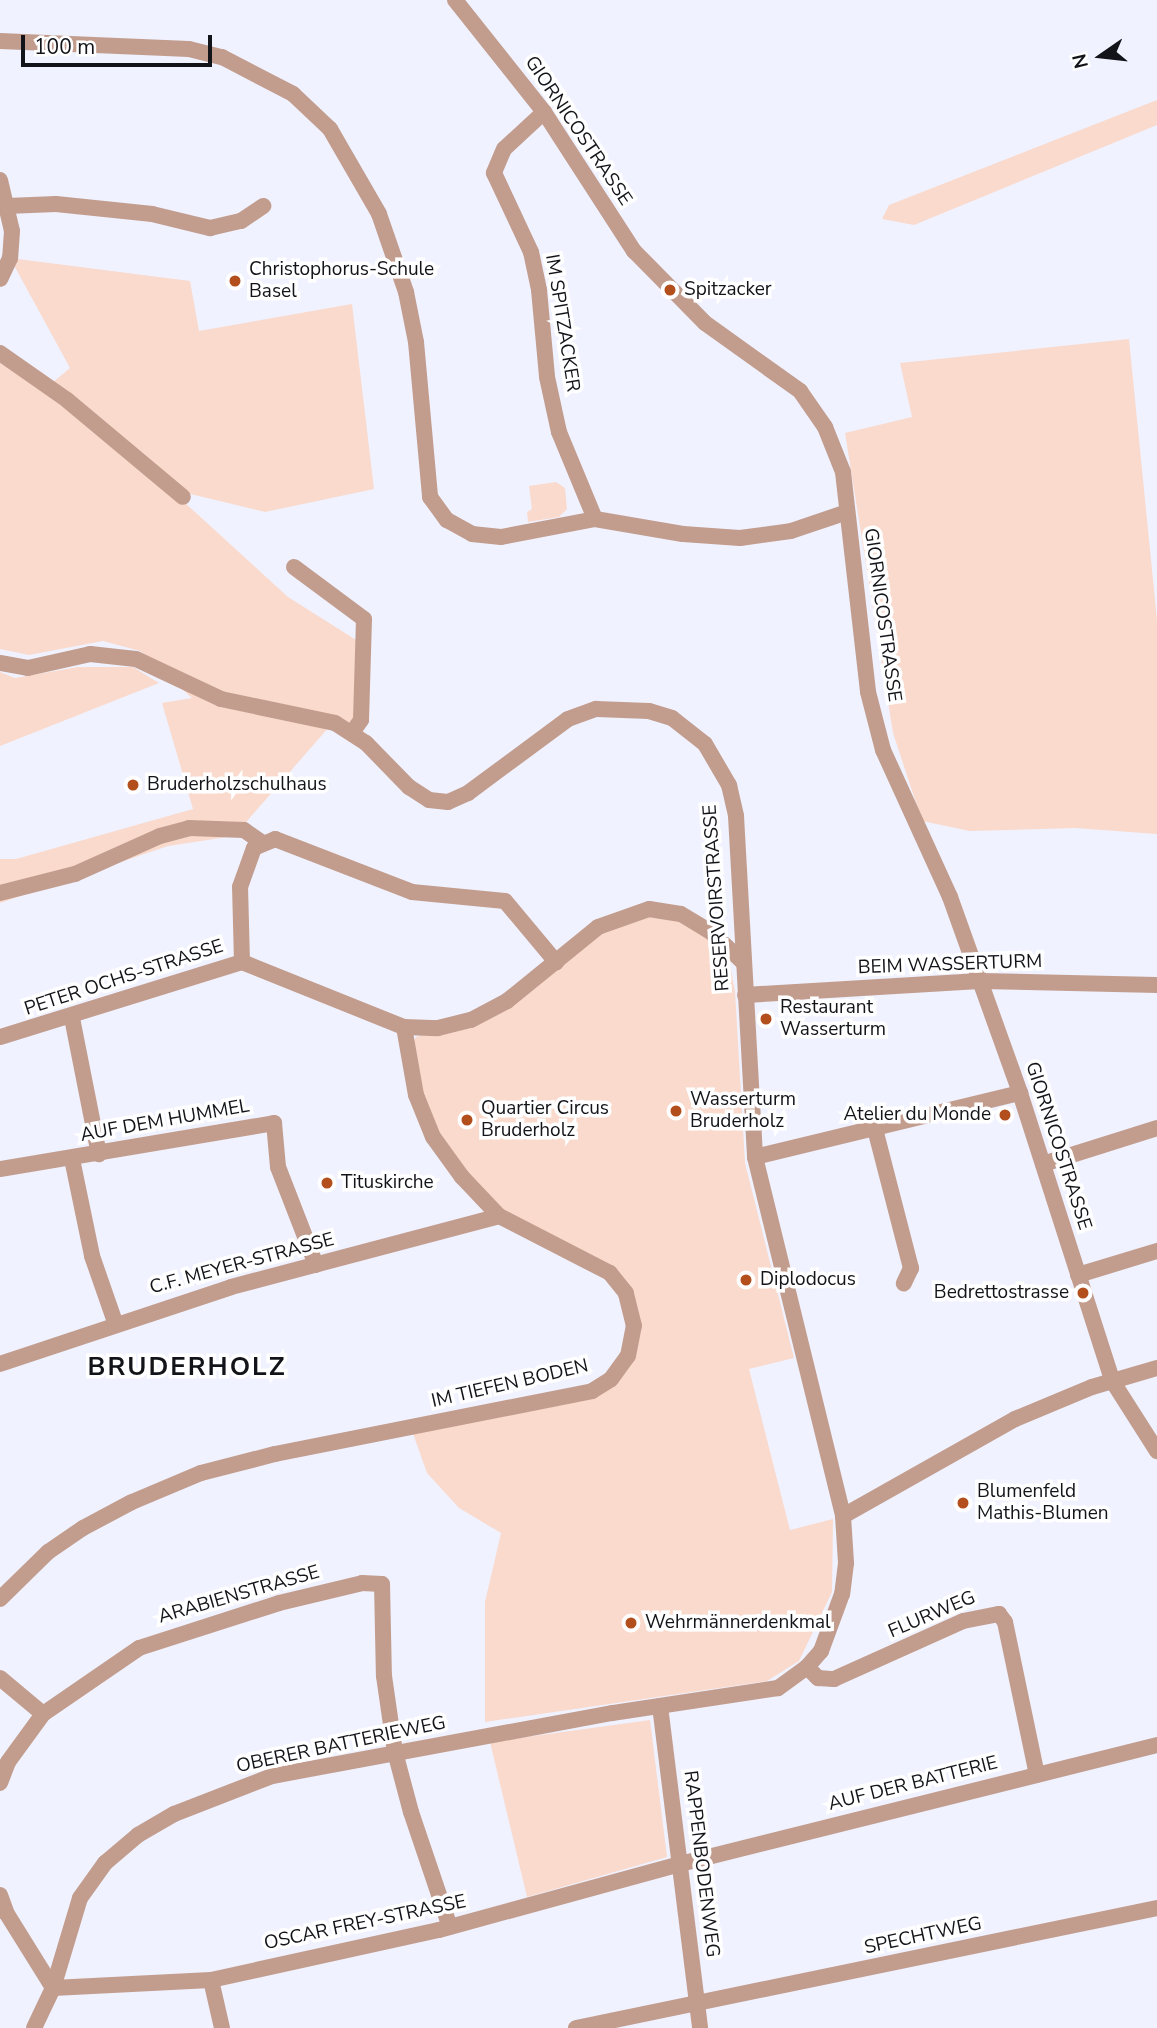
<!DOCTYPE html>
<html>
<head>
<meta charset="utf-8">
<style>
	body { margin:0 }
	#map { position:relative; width:1157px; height:2028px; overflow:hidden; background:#f0f2ff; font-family:"Nunito Sans",sans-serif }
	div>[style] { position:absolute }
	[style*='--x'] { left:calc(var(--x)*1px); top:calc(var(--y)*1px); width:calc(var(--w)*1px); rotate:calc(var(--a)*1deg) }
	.green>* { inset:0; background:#f9dacd }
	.minor>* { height:16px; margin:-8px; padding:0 8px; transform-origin:8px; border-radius:8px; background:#c29d8e }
	.dots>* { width:19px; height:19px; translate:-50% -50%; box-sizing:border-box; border:4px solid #fff; border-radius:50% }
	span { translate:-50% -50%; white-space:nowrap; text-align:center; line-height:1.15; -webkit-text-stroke:7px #fff; paint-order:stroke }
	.street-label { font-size:19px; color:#131419 }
	.poi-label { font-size:19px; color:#131419 }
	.left { translate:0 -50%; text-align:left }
	.right { translate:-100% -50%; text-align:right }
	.district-label { font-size:26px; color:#131419; font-weight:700; letter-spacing:2px }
	.north { position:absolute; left:1066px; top:21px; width:70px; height:70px; -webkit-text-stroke:5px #fff; paint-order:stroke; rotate:256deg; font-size:19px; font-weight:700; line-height:28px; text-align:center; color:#131419 }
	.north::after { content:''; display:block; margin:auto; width:24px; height:32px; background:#131419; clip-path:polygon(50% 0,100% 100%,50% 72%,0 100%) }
	.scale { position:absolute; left:21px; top:35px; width:191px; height:32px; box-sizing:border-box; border:4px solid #131419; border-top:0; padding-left:9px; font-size:21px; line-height:24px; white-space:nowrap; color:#131419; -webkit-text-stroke:5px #fff; paint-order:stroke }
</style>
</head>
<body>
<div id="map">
	<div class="green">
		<i style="clip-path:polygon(1157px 100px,1157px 125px,914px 225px,882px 219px,889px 205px)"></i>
		<i style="clip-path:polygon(10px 258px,190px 281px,199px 331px,352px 304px,374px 489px,265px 512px,182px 492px,52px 383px,70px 368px)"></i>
		<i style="clip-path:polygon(1129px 339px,1157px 620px,1157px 834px,1075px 828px,970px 831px,922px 821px,893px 733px,845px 433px,912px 417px,900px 363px)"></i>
		<i style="clip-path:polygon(0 362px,62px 401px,172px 491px,288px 597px,364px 645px,352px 733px,329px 727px,234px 836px,168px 846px,0 903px,0 859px,16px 859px,193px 809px,162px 703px,192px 698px,140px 651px,103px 641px,29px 655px,0 649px)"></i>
		<i style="clip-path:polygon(556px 482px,565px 488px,567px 509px,559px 517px,528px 522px,527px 512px,532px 509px,529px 486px)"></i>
		<i style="clip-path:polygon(78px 667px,133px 667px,159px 683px,0 746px,0 672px,15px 678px)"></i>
		<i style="clip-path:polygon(681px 914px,727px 950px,735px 991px,745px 1163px,794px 1358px,749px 1369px,790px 1530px,833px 1519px,832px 1592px,799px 1661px,767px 1681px,485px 1722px,485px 1602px,501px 1533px,459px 1508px,427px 1473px,411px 1428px,611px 1379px,634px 1326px,610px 1273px,499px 1216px,433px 1137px,406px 1055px,416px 1037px,471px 1020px,619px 917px)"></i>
		<i style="clip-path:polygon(650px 1720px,667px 1857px,527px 1897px,490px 1742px)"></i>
	</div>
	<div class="minor">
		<i style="--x:455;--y:0;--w:143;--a:51.5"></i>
		<i style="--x:544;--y:112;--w:166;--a:57.1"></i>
		<i style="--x:634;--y:251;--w:101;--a:45.4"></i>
		<i style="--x:705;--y:323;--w:117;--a:35.6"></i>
		<i style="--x:800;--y:391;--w:44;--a:55.2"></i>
		<i style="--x:825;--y:427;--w:48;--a:68.2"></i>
		<i style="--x:843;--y:472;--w:221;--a:83.5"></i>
		<i style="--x:868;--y:692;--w:60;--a:75.5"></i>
		<i style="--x:883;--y:750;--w:162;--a:65.5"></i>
		<i style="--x:950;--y:897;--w:208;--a:70.3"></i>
		<i style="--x:1020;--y:1093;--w:304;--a:72.2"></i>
		<i style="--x:1113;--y:1382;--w:82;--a:57.5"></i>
		<i style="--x:0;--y:41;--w:189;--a:2.4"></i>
		<i style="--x:189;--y:49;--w:34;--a:14"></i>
		<i style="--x:222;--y:57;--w:80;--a:27.5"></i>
		<i style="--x:293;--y:94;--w:51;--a:43.4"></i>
		<i style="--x:330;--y:129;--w:98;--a:60"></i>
		<i style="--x:379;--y:214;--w:83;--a:70.9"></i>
		<i style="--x:406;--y:292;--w:51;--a:78.7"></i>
		<i style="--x:416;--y:342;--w:156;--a:84.8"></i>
		<i style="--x:430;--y:497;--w:29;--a:54"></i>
		<i style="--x:447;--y:520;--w:29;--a:29"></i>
		<i style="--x:472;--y:534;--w:29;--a:6"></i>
		<i style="--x:501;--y:537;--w:96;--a:-10.8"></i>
		<i style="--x:595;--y:519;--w:89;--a:9.7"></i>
		<i style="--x:683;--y:534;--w:57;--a:4"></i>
		<i style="--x:740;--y:538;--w:51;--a:-7.8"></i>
		<i style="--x:791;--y:531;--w:59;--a:-18.7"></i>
		<i style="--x:544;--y:112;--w:54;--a:137.2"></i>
		<i style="--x:504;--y:149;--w:26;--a:113"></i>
		<i style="--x:494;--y:173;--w:87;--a:64.9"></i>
		<i style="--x:531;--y:252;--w:39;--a:78"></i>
		<i style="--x:539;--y:290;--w:87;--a:84.7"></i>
		<i style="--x:547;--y:377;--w:56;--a:77.7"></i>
		<i style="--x:559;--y:432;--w:94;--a:67.5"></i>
		<i style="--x:0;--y:180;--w:52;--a:76.8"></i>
		<i style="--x:12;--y:231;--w:27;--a:94"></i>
		<i style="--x:10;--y:258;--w:23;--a:115"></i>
		<i style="--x:7;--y:206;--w:49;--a:-2.3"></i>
		<i style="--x:56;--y:204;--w:97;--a:5.9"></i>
		<i style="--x:152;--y:214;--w:60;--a:13.6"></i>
		<i style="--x:210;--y:228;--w:32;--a:-13"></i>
		<i style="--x:241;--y:221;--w:27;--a:-34"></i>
		<i style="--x:0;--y:353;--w:82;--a:35"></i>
		<i style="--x:67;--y:400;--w:151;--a:39.9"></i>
		<i style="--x:294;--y:567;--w:87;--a:36.6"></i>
		<i style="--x:364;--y:619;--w:101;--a:91.7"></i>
		<i style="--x:361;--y:720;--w:16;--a:125"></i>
		<i style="--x:0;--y:663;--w:28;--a:10"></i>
		<i style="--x:28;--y:668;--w:64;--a:-12.7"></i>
		<i style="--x:90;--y:654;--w:46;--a:6.2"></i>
		<i style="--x:136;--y:659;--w:94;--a:25.2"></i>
		<i style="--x:221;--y:699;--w:116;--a:11.9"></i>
		<i style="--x:335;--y:723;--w:37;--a:33"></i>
		<i style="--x:366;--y:743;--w:62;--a:45.7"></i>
		<i style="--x:409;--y:787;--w:24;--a:33"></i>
		<i style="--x:429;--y:800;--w:19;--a:6"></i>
		<i style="--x:448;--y:802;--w:22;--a:-24"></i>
		<i style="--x:468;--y:793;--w:124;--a:-36.5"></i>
		<i style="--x:568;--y:719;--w:30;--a:-20"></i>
		<i style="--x:596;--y:709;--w:53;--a:2.2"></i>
		<i style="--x:649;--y:711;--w:24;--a:17"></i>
		<i style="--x:672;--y:718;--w:42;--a:38.2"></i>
		<i style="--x:705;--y:744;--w:48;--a:59.7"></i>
		<i style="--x:729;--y:785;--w:32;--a:77"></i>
		<i style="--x:736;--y:816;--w:342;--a:86.8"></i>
		<i style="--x:755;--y:1157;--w:370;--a:76.2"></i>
		<i style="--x:843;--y:1516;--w:47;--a:86.3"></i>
		<i style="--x:846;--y:1563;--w:31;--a:97"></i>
		<i style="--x:842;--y:1594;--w:61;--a:110.2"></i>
		<i style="--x:821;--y:1651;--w:21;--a:131"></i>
		<i style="--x:807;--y:1667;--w:36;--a:144"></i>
		<i style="--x:778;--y:1688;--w:168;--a:171.4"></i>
		<i style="--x:612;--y:1713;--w:346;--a:169.5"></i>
		<i style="--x:272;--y:1776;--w:105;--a:158.8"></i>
		<i style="--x:174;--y:1814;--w:42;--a:149.7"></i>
		<i style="--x:138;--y:1835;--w:43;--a:139.7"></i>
		<i style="--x:105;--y:1863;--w:43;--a:125.5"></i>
		<i style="--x:80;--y:1898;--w:94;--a:106.7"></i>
		<i style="--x:53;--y:1988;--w:44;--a:115.4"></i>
		<i style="--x:0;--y:893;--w:77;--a:-14.2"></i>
		<i style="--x:75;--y:874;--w:93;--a:-24.1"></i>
		<i style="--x:160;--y:836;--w:30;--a:-15"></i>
		<i style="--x:189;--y:828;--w:55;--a:2.1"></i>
		<i style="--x:244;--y:830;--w:21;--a:35"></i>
		<i style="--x:242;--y:962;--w:75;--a:-91.5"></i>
		<i style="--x:240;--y:887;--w:41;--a:-70.3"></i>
		<i style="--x:254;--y:848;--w:23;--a:-23"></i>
		<i style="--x:275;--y:839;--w:147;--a:21.1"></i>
		<i style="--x:412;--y:892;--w:93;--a:5.5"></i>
		<i style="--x:505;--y:901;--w:80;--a:50.1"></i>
		<i style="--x:745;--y:995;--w:235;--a:-3.4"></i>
		<i style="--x:980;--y:981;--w:177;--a:1.3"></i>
		<i style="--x:72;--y:1018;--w:139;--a:78.8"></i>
		<i style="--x:0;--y:1037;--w:253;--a:-17.2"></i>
		<i style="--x:242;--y:962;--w:175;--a:21.9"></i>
		<i style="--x:404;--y:1027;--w:34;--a:2"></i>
		<i style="--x:438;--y:1028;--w:34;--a:-14"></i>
		<i style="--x:471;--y:1020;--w:41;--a:-27.8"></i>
		<i style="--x:507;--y:1001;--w:117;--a:-39.1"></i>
		<i style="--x:598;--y:927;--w:54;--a:-19.4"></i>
		<i style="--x:649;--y:909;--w:32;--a:9"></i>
		<i style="--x:681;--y:914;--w:35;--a:31"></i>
		<i style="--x:711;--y:932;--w:44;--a:43.2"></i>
		<i style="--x:875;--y:1129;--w:144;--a:75.5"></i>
		<i style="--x:911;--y:1268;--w:17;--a:115"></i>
		<i style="--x:755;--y:1157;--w:273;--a:-13.6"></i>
		<i style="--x:72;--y:1159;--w:99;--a:78.3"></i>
		<i style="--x:92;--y:1256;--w:70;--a:70.8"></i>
		<i style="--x:1043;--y:1164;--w:120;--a:-17.5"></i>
		<i style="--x:0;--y:1169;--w:278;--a:-9.5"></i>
		<i style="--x:274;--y:1123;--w:44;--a:84.8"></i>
		<i style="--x:278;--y:1167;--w:105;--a:68.8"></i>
		<i style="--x:1078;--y:1275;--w:83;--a:-16.9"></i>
		<i style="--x:0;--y:1364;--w:243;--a:-18.4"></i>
		<i style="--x:231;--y:1287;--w:277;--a:-14.8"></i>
		<i style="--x:843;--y:1516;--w:197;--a:-29.4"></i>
		<i style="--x:1015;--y:1419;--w:83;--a:-22.6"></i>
		<i style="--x:1092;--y:1387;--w:68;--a:-16.3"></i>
		<i style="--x:0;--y:1599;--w:67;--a:-44.4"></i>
		<i style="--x:48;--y:1552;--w:42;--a:-34.4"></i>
		<i style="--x:83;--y:1528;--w:55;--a:-28"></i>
		<i style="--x:132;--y:1502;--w:75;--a:-22.8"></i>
		<i style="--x:201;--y:1473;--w:76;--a:-14.4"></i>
		<i style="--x:275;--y:1454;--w:323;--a:-11.2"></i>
		<i style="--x:592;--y:1391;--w:22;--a:-32"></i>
		<i style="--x:611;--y:1379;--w:29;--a:-54"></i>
		<i style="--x:628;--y:1356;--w:31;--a:-79"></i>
		<i style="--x:634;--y:1326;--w:34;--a:-104"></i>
		<i style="--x:626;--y:1293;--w:26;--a:-129"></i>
		<i style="--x:610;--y:1273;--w:125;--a:-152.8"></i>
		<i style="--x:499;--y:1216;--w:54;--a:-133.5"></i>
		<i style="--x:462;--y:1177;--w:49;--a:-125.9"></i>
		<i style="--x:433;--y:1137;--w:45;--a:-112"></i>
		<i style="--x:416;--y:1095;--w:69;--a:-100"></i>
		<i style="--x:807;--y:1667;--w:16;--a:45"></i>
		<i style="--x:818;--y:1678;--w:16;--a:4"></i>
		<i style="--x:834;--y:1679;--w:141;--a:-24.2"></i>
		<i style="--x:963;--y:1621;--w:37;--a:-11"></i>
		<i style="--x:999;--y:1614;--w:10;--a:53"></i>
		<i style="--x:1005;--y:1622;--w:156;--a:78.2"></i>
		<i style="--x:0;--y:1678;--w:56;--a:39.9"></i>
		<i style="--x:660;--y:1706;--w:324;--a:82.9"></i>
		<i style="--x:0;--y:1783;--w:22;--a:-69"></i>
		<i style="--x:8;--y:1762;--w:59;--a:-53.9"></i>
		<i style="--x:43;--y:1714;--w:116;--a:-34.5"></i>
		<i style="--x:139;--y:1648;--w:147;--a:-17.8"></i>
		<i style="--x:279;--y:1603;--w:85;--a:-13.5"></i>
		<i style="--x:362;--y:1583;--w:20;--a:3"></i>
		<i style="--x:382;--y:1584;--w:92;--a:88.8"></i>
		<i style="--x:384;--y:1676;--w:77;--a:81.8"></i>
		<i style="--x:395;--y:1752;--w:62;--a:75.1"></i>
		<i style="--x:411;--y:1812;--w:121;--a:71.3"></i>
		<i style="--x:0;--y:1895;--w:20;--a:70"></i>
		<i style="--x:7;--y:1914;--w:87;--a:58.1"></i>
		<i style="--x:53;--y:1988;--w:158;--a:-2.9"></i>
		<i style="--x:211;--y:1980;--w:233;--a:-12.4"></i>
		<i style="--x:439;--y:1930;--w:250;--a:-15.3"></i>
		<i style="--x:680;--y:1864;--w:492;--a:-14"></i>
		<i style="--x:211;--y:1980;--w:49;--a:77.1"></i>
		<i style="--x:576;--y:2028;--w:593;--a:-11.67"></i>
	</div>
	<div class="dots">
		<i style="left:235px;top:281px;background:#b34e1d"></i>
		<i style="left:670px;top:290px;background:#b34e1d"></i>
		<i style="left:133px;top:785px;background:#b34e1d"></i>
		<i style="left:766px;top:1019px;background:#b34e1d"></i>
		<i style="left:676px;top:1111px;background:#b34e1d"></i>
		<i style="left:1005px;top:1115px;background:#b34e1d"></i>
		<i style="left:467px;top:1120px;background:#b34e1d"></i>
		<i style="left:327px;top:1183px;background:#b34e1d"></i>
		<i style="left:746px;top:1280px;background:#b34e1d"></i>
		<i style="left:1083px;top:1293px;background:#b34e1d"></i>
		<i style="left:963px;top:1503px;background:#b34e1d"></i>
		<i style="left:631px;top:1623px;background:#b34e1d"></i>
	</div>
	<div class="street-label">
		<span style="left:578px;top:131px;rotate:56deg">GIORNICOSTRASSE</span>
		<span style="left:562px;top:323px;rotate:81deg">IM SPITZACKER</span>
		<span style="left:882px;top:615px;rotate:82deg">GIORNICOSTRASSE</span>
		<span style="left:717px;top:898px;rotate:-94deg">RESERVOIRSTRASSE</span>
		<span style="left:950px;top:965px;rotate:-2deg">BEIM WASSERTURM</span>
		<span style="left:124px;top:978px;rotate:-18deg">PETER OCHS-STRASSE</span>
		<span style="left:165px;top:1121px;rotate:-10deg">AUF DEM HUMMEL</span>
		<span style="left:1058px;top:1146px;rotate:72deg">GIORNICOSTRASSE</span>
		<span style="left:242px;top:1264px;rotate:-15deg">C.F. MEYER-STRASSE</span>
		<span style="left:510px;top:1384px;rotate:-13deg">IM TIEFEN BODEN</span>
		<span style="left:239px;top:1595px;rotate:-16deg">ARABIENSTRASSE</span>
		<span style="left:932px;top:1615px;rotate:-23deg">FLURWEG</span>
		<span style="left:341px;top:1745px;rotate:-12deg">OBERER BATTERIEWEG</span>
		<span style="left:913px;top:1784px;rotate:-14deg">AUF DER BATTERIE</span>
		<span style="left:701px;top:1864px;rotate:83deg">RAPPENBODENWEG</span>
		<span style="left:365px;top:1923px;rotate:-12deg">OSCAR FREY-STRASSE</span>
		<span style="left:923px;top:1936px;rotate:-12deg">SPECHTWEG</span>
	</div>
	<div class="poi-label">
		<span class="left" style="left:249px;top:281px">Christophorus-Schule<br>Basel</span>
		<span class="left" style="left:684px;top:290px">Spitzacker</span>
		<span class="left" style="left:147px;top:785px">Bruderholzschulhaus</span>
		<span class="left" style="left:780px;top:1019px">Restaurant<br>Wasserturm</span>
		<span class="left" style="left:690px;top:1111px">Wasserturm<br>Bruderholz</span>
		<span class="left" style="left:481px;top:1120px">Quartier Circus<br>Bruderholz</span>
		<span class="right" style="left:991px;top:1115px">Atelier du Monde</span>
		<span class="left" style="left:341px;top:1183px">Tituskirche</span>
		<span class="left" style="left:760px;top:1280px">Diplodocus</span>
		<span class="right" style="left:1069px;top:1293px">Bedrettostrasse</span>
		<span class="left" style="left:977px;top:1503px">Blumenfeld<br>Mathis-Blumen</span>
		<span class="left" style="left:645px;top:1623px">Wehrmännerdenkmal</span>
	</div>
	<div class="district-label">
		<span style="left:187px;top:1367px">BRUDERHOLZ</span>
	</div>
	<div class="north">N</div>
	<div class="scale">100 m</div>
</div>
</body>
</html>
